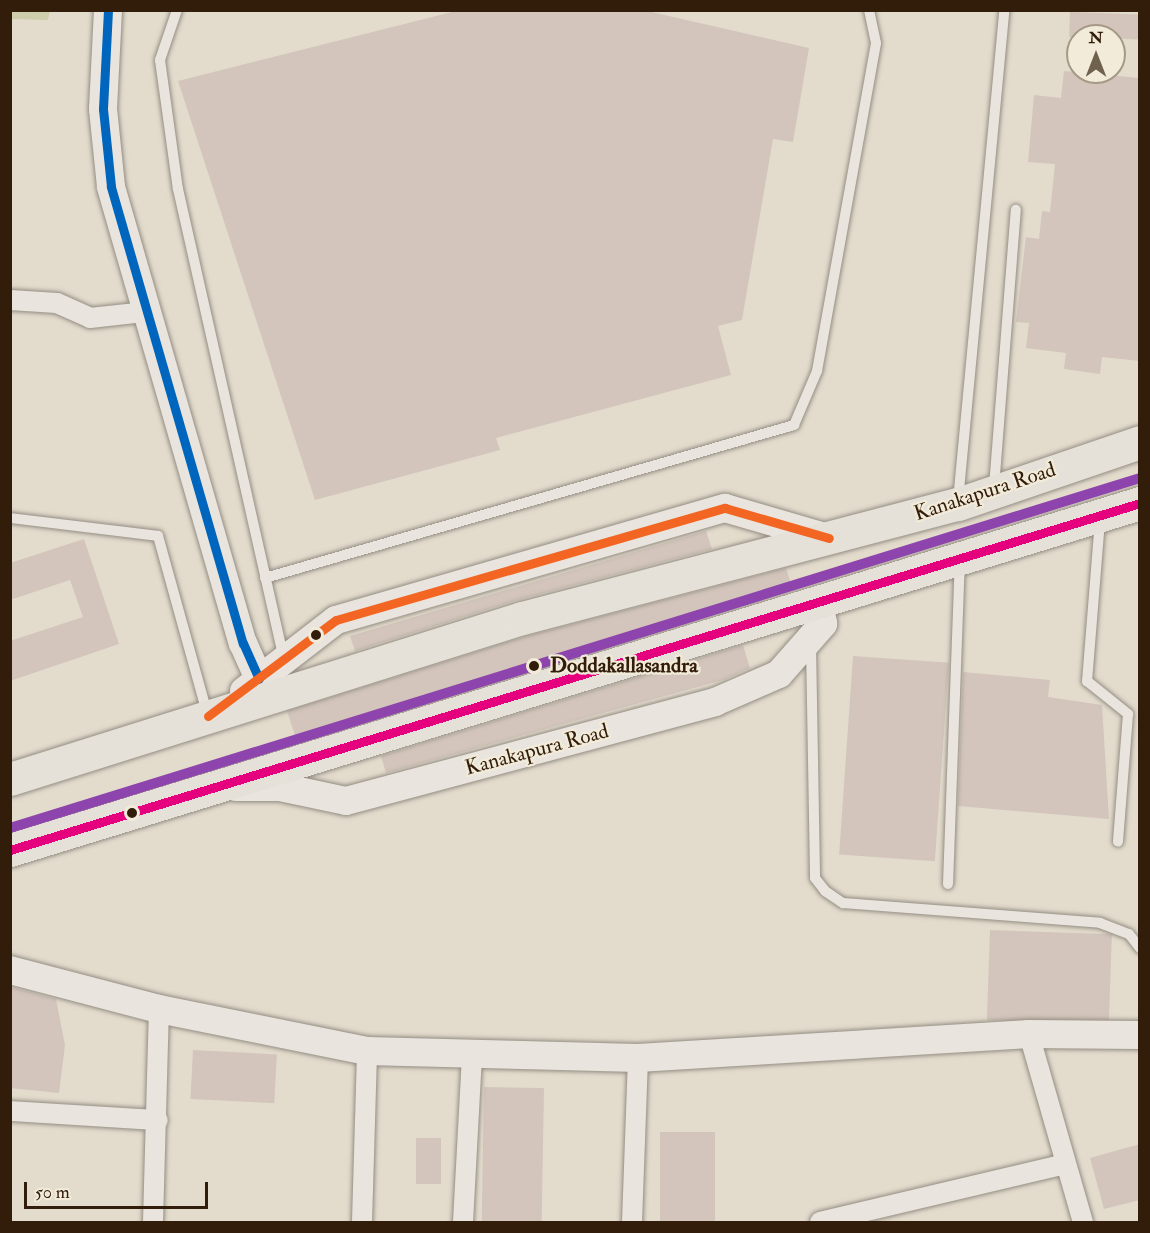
<!DOCTYPE html>
<html>
<head>
<meta charset="utf-8">
<style>
	body { margin:0 }
	#map { position:relative; width:1150px; height:1233px; overflow:hidden; background:#e3dccd; font-family:"IM FELL Double Pica",serif }
	div>[style] { position:absolute }
	[style*='--x'] { left:calc(var(--x)*1px); top:calc(var(--y)*1px); width:calc(var(--w)*1px); rotate:calc(var(--a)*1deg) }
	.green>* { inset:0; background:#cecdac }
	.building>* { inset:0; background:#d3c5bb; transform-origin:0 0 }
	.roads { filter:drop-shadow(0 0 2px #948d83) drop-shadow(0 0 2px #948d83) }
	.lane>* { height:10px; margin:-5px; padding:0 5px; transform-origin:5px; border-radius:5px; background:#e9e5de }
	.street>* { height:20px; margin:-10px; padding:0 10px; transform-origin:10px; border-radius:10px; background:#e9e5de }
	.secondary>* { height:28px; margin:-14px; padding:0 14px; transform-origin:14px; border-radius:14px; background:#e9e5de }
	.highway>* { height:33px; margin:-16.5px; padding:0 16.5px; transform-origin:16.5px; border-radius:16.5px; background:#e5e1d9 }
	.bus-1>* { height:9px; margin:-4.5px; padding:0 4.5px; transform-origin:4.5px; border-radius:4.5px; background:#e5007d }
	.bus-2>* { height:9px; margin:-4.5px; padding:0 4.5px; transform-origin:4.5px; border-radius:4.5px; background:#0065bd }
	.bus-3>* { height:9px; margin:-4.5px; padding:0 4.5px; transform-origin:4.5px; border-radius:4.5px; background:#f26522 }
	.metro-1>* { height:10px; margin:-5px; padding:0 5px; transform-origin:5px; border-radius:5px; background:#8e44ad }
	.dots>* { width:16px; height:16px; translate:-50% -50%; box-sizing:border-box; border:3px solid #f2ebd9; border-radius:50% }
	span { translate:-50% -50%; white-space:nowrap; text-align:center; line-height:1.15; -webkit-text-stroke:4.5px #f2ebd9; paint-order:stroke }
	.street-label { font-size:21px; color:#321d0a }
	.stop-label { font-size:21px; color:#321d0a; font-weight:700 }
	.left { translate:0 -50%; text-align:left }
	.frame { position:absolute; inset:0; border:12px solid #321d0a; pointer-events:none }
	.north { position:absolute; left:1066px; top:24px; width:60px; height:60px; box-sizing:border-box; background:#f2ebd9; border:2px solid #a59986; border-radius:50%; rotate:0deg; font-size:16px; font-weight:700; line-height:24px; text-align:center; color:#321d0a }
	.north::after { content:''; display:block; margin:auto; width:21px; height:27px; background:#70604e; clip-path:polygon(50% 0,100% 100%,50% 72%,0 100%) }
	.scale { position:absolute; left:24px; top:1182px; width:184px; height:27px; box-sizing:border-box; border:3px solid #321d0a; border-top:0; padding-left:8px; font-size:18px; line-height:21px; white-space:nowrap; color:#321d0a; -webkit-text-stroke:4px #f2ebd9; paint-order:stroke }
</style>
</head>
<body>
<div id="map">
	<div class="green">
		<i style="clip-path:polygon(11px 10px,50px 10px,50px 11px,48px 20px,11px 19px)"></i>
	</div>
	<div class="building">
		<i style="clip-path:polygon(460px 10px,643px 10px,809px 48px,793px 142px,773px 139px,742px 320px,718px 326px,731px 375px,496px 438px,500px 450px,315px 500px,178px 81px)"></i>
		<i style="left:1070px;top:12px;width:70px;height:25px;rotate:2deg"></i>
		<i style="clip-path:polygon(1064px 71px,1140px 78px,1140px 361px,1102px 357px,1100px 374px,1064px 369px,1066px 353px,1026px 348px,1029px 323px,1016px 322px,1026px 237px,1039px 239px,1042px 211px,1050px 212px,1055px 164px,1028px 162px,1034px 95px,1061px 98px)"></i>
		<i style="clip-path:polygon(706px 531px,712px 549px,517px 600px,355px 651px,350px 636px)"></i>
		<i style="clip-path:polygon(84px 539px,119px 644px,10px 681px,10px 641px,83px 617px,70px 580px,10px 600px,10px 563px)"></i>
		<i style="clip-path:polygon(786px 568px,793px 590px,297px 742px,287px 711px,527px 636px)"></i>
		<i style="clip-path:polygon(743px 645px,750px 668px,723px 680px,386px 773px,381px 756px)"></i>
		<i style="left:853px;top:656px;width:96px;height:199px;rotate:4deg"></i>
		<i style="clip-path:polygon(963px 672px,1050px 680px,1048px 697px,1102px 705px,1109px 819px,958px 806px)"></i>
		<i style="left:990px;top:930px;width:122px;height:90px;rotate:2deg"></i>
		<i style="clip-path:polygon(10px 987px,56px 999px,65px 1045px,59px 1093px,10px 1088px)"></i>
		<i style="left:193px;top:1050px;width:84px;height:49px;rotate:3deg"></i>
		<i style="left:484px;top:1087px;width:60px;height:135px;rotate:1deg"></i>
		<i style="left:660px;top:1132px;width:55px;height:90px"></i>
		<i style="left:416px;top:1138px;width:25px;height:46px"></i>
		<i style="clip-path:polygon(1140px 1144px,1140px 1200px,1104px 1209px,1090px 1158px)"></i>
	</div>
	<div class="roads">
		<div class="lane">
			<i style="--x:177;--y:10;--w:53;--a:108.8"></i>
			<i style="--x:160;--y:60;--w:130;--a:82.1"></i>
			<i style="--x:178;--y:189;--w:482;--a:77.3"></i>
			<i style="--x:994;--y:487;--w:278;--a:-85.5"></i>
			<i style="--x:958;--y:501;--w:493;--a:-84.6"></i>
			<i style="--x:10;--y:518;--w:149;--a:6.9"></i>
			<i style="--x:158;--y:536;--w:184;--a:74.5"></i>
			<i style="--x:1100;--y:520;--w:162;--a:94.6"></i>
			<i style="--x:1087;--y:681;--w:53;--a:38.8"></i>
			<i style="--x:1128;--y:714;--w:128;--a:94.5"></i>
			<i style="--x:265;--y:578;--w:551;--a:-16.13"></i>
			<i style="--x:794;--y:425;--w:59;--a:-66.9"></i>
			<i style="--x:817;--y:371;--w:333;--a:-79.8"></i>
			<i style="--x:876;--y:43;--w:34;--a:-102"></i>
			<i style="--x:811;--y:645;--w:233;--a:89"></i>
			<i style="--x:815;--y:878;--w:16;--a:52"></i>
			<i style="--x:825;--y:891;--w:22;--a:34"></i>
			<i style="--x:843;--y:903;--w:258;--a:4.4"></i>
			<i style="--x:1100;--y:923;--w:31;--a:21"></i>
			<i style="--x:1129;--y:934;--w:18;--a:52"></i>
			<i style="--x:948;--y:884;--w:322;--a:-87.9"></i>
		</div>
		<div class="street">
			<i style="--x:10;--y:300;--w:47;--a:3.7"></i>
			<i style="--x:57;--y:303;--w:36;--a:24"></i>
			<i style="--x:90;--y:318;--w:54;--a:-6.3"></i>
			<i style="--x:1029;--y:1034;--w:196;--a:74"></i>
			<i style="--x:10;--y:1111;--w:148;--a:3.5"></i>
			<i style="--x:153;--y:1222;--w:213;--a:-88.4"></i>
			<i style="--x:362;--y:1222;--w:171;--a:-88.3"></i>
			<i style="--x:463;--y:1222;--w:166;--a:-86.9"></i>
			<i style="--x:632;--y:1222;--w:164;--a:-87.9"></i>
			<i style="--x:820;--y:1222;--w:252;--a:-13.3"></i>
		</div>
		<div class="secondary">
			<i style="--x:108;--y:10;--w:99;--a:92.9"></i>
			<i style="--x:103;--y:109;--w:78;--a:84.1"></i>
			<i style="--x:111;--y:187;--w:475;--a:73.9"></i>
			<i style="--x:243;--y:643;--w:39;--a:66"></i>
			<i style="--x:244;--y:691;--w:116;--a:-37.7"></i>
			<i style="--x:336;--y:620;--w:405;--a:-16.1"></i>
			<i style="--x:725;--y:508;--w:107;--a:16.2"></i>
			<i style="--x:236;--y:787;--w:44;--a:0"></i>
			<i style="--x:280;--y:787;--w:67;--a:12"></i>
			<i style="--x:346;--y:801;--w:382;--a:-15"></i>
			<i style="--x:715;--y:702;--w:70;--a:-23.6"></i>
			<i style="--x:779;--y:674;--w:67;--a:-48.7"></i>
			<i style="--x:823;--y:624;--w:20;--a:-99"></i>
			<i style="--x:10;--y:970;--w:154;--a:14.7"></i>
			<i style="--x:159;--y:1009;--w:212;--a:11.4"></i>
			<i style="--x:367;--y:1051;--w:271;--a:1.5"></i>
			<i style="--x:638;--y:1058;--w:392;--a:-3.5"></i>
			<i style="--x:1029;--y:1034;--w:111;--a:0.5"></i>
		</div>
		<div class="highway">
			<i style="--x:10;--y:779;--w:537;--a:-17.46"></i>
			<i style="--x:522;--y:618;--w:451;--a:-14.7"></i>
			<i style="--x:958;--y:504;--w:192;--a:-18.8"></i>
			<i style="--x:10;--y:850;--w:1182;--a:-17.07"></i>
		</div>
	</div>
	<div class="bus-1">
		<i style="--x:10;--y:850;--w:1182;--a:-17.07"></i>
	</div>
	<div class="bus-2">
		<i style="--x:108;--y:10;--w:99;--a:92.9"></i>
		<i style="--x:103;--y:109;--w:78;--a:84.1"></i>
		<i style="--x:111;--y:187;--w:475;--a:73.9"></i>
		<i style="--x:243;--y:643;--w:39;--a:66"></i>
	</div>
	<div class="bus-3">
		<i style="--x:208;--y:716;--w:160;--a:-36.9"></i>
		<i style="--x:336;--y:620;--w:405;--a:-16.1"></i>
		<i style="--x:725;--y:508;--w:108;--a:16.1"></i>
	</div>
	<div class="metro-1">
		<i style="--x:10;--y:828;--w:1183;--a:-17.21"></i>
	</div>
	<div class="dots">
		<i style="left:316px;top:635px;background:#321d0a"></i>
		<i style="left:534px;top:666px;background:#321d0a"></i>
		<i style="left:132px;top:813px;background:#321d0a"></i>
	</div>
	<div class="street-label">
		<span style="left:985px;top:492px;rotate:-18deg">Kanakapura Road</span>
		<span style="left:537px;top:750px;rotate:-15deg">Kanakapura Road</span>
	</div>
	<div class="stop-label">
		<span class="left" style="left:550px;top:666px">Doddakallasandra</span>
	</div>
	<div class="frame"></div>
	<div class="north">N</div>
	<div class="scale">50 m</div>
</div>
</body>
</html>
